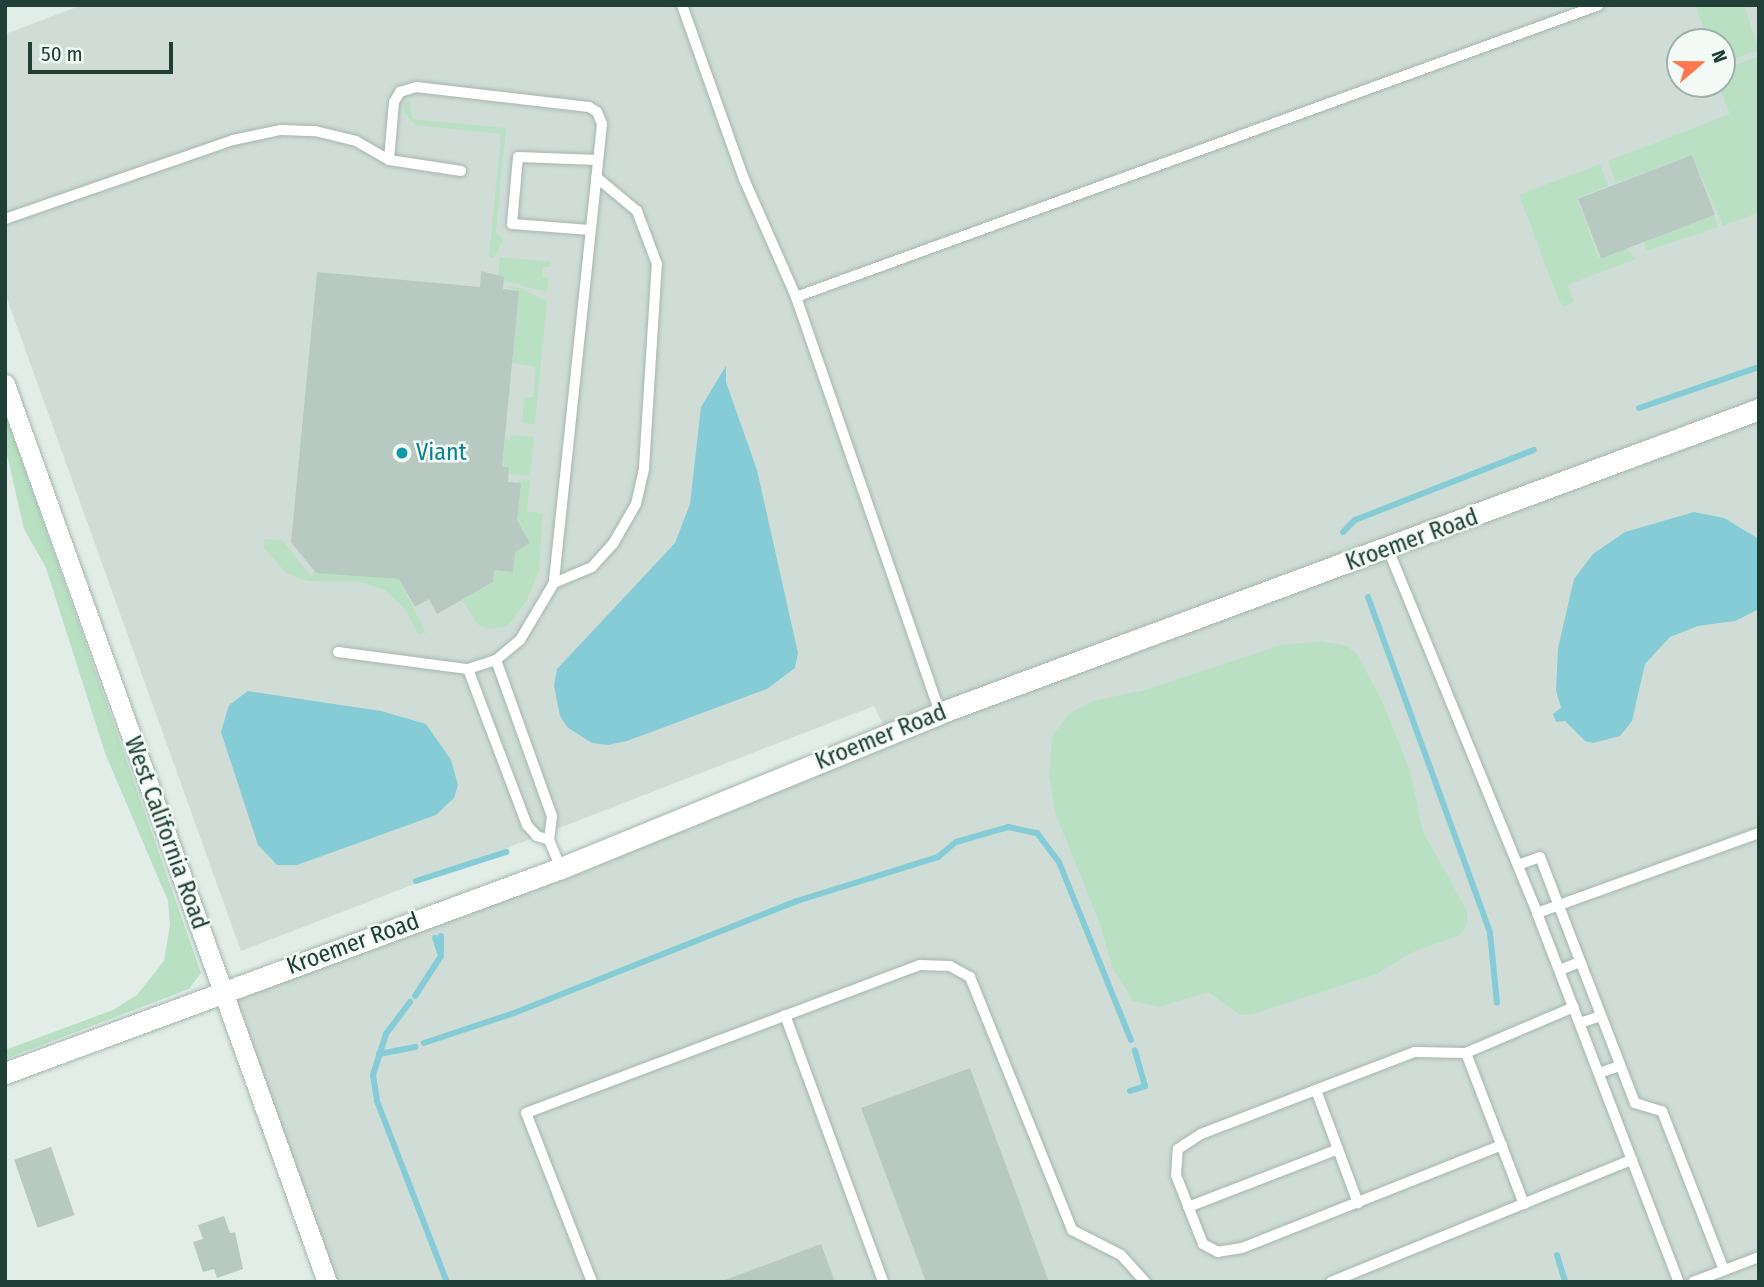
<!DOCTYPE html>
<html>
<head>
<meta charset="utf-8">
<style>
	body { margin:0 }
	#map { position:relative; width:1764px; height:1287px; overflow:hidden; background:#e2ede8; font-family:"Fira Sans Condensed",sans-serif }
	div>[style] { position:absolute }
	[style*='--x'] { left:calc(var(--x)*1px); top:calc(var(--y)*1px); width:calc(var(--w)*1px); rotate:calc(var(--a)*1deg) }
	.built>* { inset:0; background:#d0ddd7 }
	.green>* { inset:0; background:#b9e0c3; transform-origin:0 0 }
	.water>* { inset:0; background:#86ccd7 }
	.stream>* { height:6px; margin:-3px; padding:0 3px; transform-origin:3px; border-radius:3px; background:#86ccd7 }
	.building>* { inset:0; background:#b7c9c1; transform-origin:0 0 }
	.roads { filter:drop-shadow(0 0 2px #a4b6af) drop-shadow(0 0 2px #a4b6af) }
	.lane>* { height:10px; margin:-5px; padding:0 5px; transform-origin:5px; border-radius:5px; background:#fff }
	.street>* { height:19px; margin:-9.5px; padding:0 9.5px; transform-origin:9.5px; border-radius:9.5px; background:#fff }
	.secondary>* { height:21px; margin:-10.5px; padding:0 10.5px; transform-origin:10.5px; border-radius:10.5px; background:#fff }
	.dots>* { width:19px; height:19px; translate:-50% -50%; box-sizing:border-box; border:4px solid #f3faf6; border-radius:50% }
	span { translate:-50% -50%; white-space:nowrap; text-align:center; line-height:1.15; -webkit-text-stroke:5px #f3faf6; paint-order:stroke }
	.culture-label { font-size:24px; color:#0d838f }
	.left { translate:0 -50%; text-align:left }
	.street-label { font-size:24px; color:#204037 }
	.frame { position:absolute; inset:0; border:7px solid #204037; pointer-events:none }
	.north { position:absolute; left:1666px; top:28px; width:70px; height:70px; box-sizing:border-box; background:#f3faf6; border:2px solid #9fb0aa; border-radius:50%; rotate:70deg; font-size:19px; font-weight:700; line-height:28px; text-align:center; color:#204037 }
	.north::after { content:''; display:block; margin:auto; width:24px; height:32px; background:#fd7851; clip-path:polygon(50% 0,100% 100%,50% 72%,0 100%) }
	.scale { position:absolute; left:28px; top:42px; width:145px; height:32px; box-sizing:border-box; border:4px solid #204037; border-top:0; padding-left:9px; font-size:21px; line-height:24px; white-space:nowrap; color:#204037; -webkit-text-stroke:5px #f3faf6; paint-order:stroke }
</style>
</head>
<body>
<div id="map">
	<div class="built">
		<i style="clip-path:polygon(evenodd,82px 5px,1759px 5px,1759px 1282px,335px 1282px,223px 992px,887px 733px,874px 706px,241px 951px,5px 293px,5px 34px,82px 5px,1680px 42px,1722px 42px,1722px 84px,1680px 84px,1680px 42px)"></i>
	</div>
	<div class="green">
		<i style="clip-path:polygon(1695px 5px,1744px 5px,1759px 50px,1722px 63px,1722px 42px,1709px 42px)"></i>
		<i style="clip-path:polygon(1759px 56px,1759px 212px,1723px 226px,1692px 155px,1616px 183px,1608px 161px,1730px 114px,1718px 84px,1722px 84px,1722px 70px)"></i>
		<i style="clip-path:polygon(410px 101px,412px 119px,506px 128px,496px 232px,503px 240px,494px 258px,489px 257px,501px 134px,416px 125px,404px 113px,404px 104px)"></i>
		<i style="clip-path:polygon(1600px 164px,1608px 186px,1577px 198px,1599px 259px,1627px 248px,1636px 259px,1567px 285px,1574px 302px,1565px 307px,1559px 301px,1519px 195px)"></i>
		<i style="left:1714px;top:215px;width:13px;height:75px;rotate:72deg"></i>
		<i style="clip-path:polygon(500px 257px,551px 262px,550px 267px,543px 267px,542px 277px,549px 278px,547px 292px,504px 281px,498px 276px)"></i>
		<i style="clip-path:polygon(503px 286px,520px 288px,547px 301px,535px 425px,522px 423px,524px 397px,533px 397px,536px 367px,512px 363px,519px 291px)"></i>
		<i style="clip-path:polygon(5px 413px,201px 973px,189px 989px,5px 1059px,5px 1050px,113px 1010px,137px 995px,164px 961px,170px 925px,168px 901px,105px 753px,46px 568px,24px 529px,5px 446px)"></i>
		<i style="clip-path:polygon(511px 435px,534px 437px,530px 476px,509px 474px,509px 467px,502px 467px,505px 439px,510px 440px)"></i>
		<i style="clip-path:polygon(519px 480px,530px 481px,527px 511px,543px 514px,539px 570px,527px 600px,514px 618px,506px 627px,487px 629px,477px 624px,463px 600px,493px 582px,494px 570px,513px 571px,515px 552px,530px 543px,517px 520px)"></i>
		<i style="clip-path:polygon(264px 539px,282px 540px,311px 576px,315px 572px,399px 579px,426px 633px,418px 634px,405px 609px,385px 590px,360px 582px,308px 581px,287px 574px,264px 548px)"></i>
		<i style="clip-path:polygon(1322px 641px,1347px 646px,1357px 654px,1381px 699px,1410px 770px,1423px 832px,1467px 911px,1467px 924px,1460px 935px,1410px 953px,1377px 974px,1253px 1014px,1240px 1015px,1208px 992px,1159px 1007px,1133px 1001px,1112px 967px,1101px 927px,1055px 813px,1049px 776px,1052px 736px,1069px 714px,1092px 701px,1145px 690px,1281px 645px)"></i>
	</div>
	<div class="water">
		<i style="clip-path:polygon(726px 366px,726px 382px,757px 470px,798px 653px,795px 668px,767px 689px,627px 741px,608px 745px,592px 743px,567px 727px,560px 716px,554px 686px,557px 669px,675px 543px,690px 504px,701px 407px)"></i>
		<i style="clip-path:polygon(1694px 512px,1724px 518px,1759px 539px,1759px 609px,1735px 621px,1698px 626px,1670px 637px,1645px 664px,1632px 721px,1620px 736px,1593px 743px,1585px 741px,1565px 721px,1556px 722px,1553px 714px,1561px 708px,1556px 690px,1558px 648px,1574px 579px,1593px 554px,1625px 532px)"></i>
		<i style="clip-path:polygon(248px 691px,381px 711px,426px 724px,451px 760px,458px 785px,454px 798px,436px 815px,297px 865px,277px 865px,258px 845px,221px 732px,229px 705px)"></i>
	</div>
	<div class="stream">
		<i style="--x:1639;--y:408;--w:127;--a:-18.9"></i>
		<i style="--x:1343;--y:532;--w:17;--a:-45"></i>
		<i style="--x:1355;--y:520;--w:192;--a:-21.4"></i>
		<i style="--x:1368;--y:597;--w:357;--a:70"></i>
		<i style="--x:1490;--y:933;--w:70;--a:84.3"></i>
		<i style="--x:416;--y:881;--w:95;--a:-17.9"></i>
		<i style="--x:441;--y:951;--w:15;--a:-90"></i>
		<i style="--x:415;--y:996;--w:48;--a:-57"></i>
		<i style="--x:441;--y:956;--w:19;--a:-108"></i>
		<i style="--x:410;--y:1002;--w:40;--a:127"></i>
		<i style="--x:386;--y:1034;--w:43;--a:107.6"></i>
		<i style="--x:373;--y:1075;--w:26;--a:81"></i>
		<i style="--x:377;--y:1101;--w:194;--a:68.9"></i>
		<i style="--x:424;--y:1043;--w:95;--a:-18.4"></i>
		<i style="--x:514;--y:1013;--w:304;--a:-21.6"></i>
		<i style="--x:797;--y:901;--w:148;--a:-17.3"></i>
		<i style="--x:938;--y:857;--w:23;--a:-40"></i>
		<i style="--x:956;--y:842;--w:54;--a:-16.1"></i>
		<i style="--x:1008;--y:827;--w:30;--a:12"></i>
		<i style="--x:1037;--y:833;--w:36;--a:53"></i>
		<i style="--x:1059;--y:862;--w:192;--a:68"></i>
		<i style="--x:379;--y:1054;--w:37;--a:-11"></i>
		<i style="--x:1130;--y:1091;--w:16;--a:-18"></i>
		<i style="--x:1145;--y:1086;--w:37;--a:-106"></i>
		<i style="--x:1557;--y:1255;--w:28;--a:73"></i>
	</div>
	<div class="building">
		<i style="left:1692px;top:155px;width:64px;height:122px;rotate:69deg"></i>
		<i style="clip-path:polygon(481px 271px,504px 277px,503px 289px,519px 291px,502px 467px,509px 467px,508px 482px,521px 483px,517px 520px,530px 543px,515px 552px,513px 572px,494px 570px,493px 582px,437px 614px,429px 599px,415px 607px,399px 579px,316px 573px,291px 542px,317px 272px,480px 287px)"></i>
		<i style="clip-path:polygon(970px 1068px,1049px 1282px,926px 1282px,861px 1108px)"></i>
		<i style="left:51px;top:1147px;width:72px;height:39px;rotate:71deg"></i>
		<i style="clip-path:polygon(224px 1216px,230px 1233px,235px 1232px,243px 1269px,217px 1278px,214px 1269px,203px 1272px,193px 1242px,203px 1239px,198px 1225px)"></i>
		<i style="clip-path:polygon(821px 1244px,835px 1282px,725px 1282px,725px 1280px)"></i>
	</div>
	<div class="roads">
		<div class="lane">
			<i style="--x:682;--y:5;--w:185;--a:70.4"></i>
			<i style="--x:744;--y:179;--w:129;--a:66.2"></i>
			<i style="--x:796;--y:297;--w:440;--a:70.9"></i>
			<i style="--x:389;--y:160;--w:58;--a:-85.1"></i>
			<i style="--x:394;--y:102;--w:12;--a:-59"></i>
			<i style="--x:400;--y:92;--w:17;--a:-17"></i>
			<i style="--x:416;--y:87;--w:174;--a:6.6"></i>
			<i style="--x:589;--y:107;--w:9;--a:32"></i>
			<i style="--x:597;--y:112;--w:13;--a:67"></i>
			<i style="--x:602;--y:124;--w:462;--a:96"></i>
			<i style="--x:554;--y:583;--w:41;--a:-22.8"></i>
			<i style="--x:592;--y:567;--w:31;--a:-48"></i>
			<i style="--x:613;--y:544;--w:46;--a:-60.1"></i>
			<i style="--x:636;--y:504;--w:37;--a:-77"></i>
			<i style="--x:644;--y:468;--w:204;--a:-86.4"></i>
			<i style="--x:657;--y:264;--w:57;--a:-110.7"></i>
			<i style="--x:637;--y:211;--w:53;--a:-140.3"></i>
			<i style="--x:5;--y:219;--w:241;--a:-19.1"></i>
			<i style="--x:233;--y:140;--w:49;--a:-11.8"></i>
			<i style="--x:281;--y:130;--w:34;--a:2"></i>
			<i style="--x:315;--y:131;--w:42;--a:13.7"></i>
			<i style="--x:356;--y:141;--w:38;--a:30"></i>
			<i style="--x:389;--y:160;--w:73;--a:8.7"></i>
			<i style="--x:590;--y:230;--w:78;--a:-175.6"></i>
			<i style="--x:512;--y:224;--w:67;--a:-84.9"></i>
			<i style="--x:518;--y:157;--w:80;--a:2.1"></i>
			<i style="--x:796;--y:297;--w:854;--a:-19.98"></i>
			<i style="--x:1388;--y:549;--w:393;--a:67.7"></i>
			<i style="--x:1537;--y:913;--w:395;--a:69"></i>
			<i style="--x:338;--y:652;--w:131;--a:7.5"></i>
			<i style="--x:468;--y:669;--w:29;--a:-18"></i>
			<i style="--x:496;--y:660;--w:31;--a:-40"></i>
			<i style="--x:520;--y:640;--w:66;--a:-59.2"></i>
			<i style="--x:496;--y:660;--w:166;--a:70.3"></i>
			<i style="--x:552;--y:816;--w:24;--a:97"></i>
			<i style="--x:549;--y:840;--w:30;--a:67"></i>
			<i style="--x:468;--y:669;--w:167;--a:69.3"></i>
			<i style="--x:527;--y:825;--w:15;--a:48"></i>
			<i style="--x:537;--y:836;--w:13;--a:18"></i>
			<i style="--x:1518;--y:865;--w:23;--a:-20"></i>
			<i style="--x:1540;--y:857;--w:264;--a:68.9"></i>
			<i style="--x:1635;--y:1103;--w:28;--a:17"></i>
			<i style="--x:1662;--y:1111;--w:171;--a:68.7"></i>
			<i style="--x:1537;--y:913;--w:236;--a:-19.8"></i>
			<i style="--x:1560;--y:970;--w:22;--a:-22"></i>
			<i style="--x:785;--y:1015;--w:284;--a:69.8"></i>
			<i style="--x:1580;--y:1023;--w:21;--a:-19"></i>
			<i style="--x:1466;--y:1053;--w:162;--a:69"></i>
			<i style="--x:1599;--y:1073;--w:21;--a:-19"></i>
			<i style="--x:1316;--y:1090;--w:121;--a:69.6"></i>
			<i style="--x:1502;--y:1145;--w:280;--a:158.4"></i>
			<i style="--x:1242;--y:1248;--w:24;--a:171"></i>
			<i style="--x:1218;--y:1252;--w:17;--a:-152"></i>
			<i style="--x:1203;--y:1244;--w:74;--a:-111.4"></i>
			<i style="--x:1176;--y:1175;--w:26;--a:-86"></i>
			<i style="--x:1178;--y:1149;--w:27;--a:-33"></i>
			<i style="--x:1201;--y:1134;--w:229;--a:-21"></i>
			<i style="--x:1415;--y:1052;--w:51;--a:1.1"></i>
			<i style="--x:1466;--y:1053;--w:117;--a:-23.1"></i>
			<i style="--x:1188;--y:1207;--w:161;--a:-21.1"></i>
			<i style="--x:592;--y:1282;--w:181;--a:-111.3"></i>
			<i style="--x:526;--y:1113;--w:421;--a:-20.6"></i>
			<i style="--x:920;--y:965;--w:30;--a:2"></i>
			<i style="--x:950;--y:966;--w:23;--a:29"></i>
			<i style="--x:970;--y:977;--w:273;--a:68"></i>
			<i style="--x:1072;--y:1230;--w:55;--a:27"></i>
			<i style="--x:1121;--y:1255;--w:36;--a:48"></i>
			<i style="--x:1331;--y:1282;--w:325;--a:-22.1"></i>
			<i style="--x:1693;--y:1282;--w:71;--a:-20.7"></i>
		</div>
		<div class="street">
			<i style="--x:5;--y:384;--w:954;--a:70.27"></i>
		</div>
		<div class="secondary">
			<i style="--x:5;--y:1073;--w:593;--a:-20.24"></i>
			<i style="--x:561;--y:868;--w:409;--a:-22.2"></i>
			<i style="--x:940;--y:713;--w:874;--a:-20.36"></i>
		</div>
	</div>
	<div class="dots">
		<i style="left:402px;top:453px;background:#0f9aa8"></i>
	</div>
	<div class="culture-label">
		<span class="left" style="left:416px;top:453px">Viant</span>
	</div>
	<div class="street-label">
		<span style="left:1412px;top:540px;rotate:-20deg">Kroemer Road</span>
		<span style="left:881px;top:737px;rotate:-22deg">Kroemer Road</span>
		<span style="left:166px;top:833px;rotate:70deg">West California Road</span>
		<span style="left:353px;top:944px;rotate:-20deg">Kroemer Road</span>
	</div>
	<div class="frame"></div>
	<div class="north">N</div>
	<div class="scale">50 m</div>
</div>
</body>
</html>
